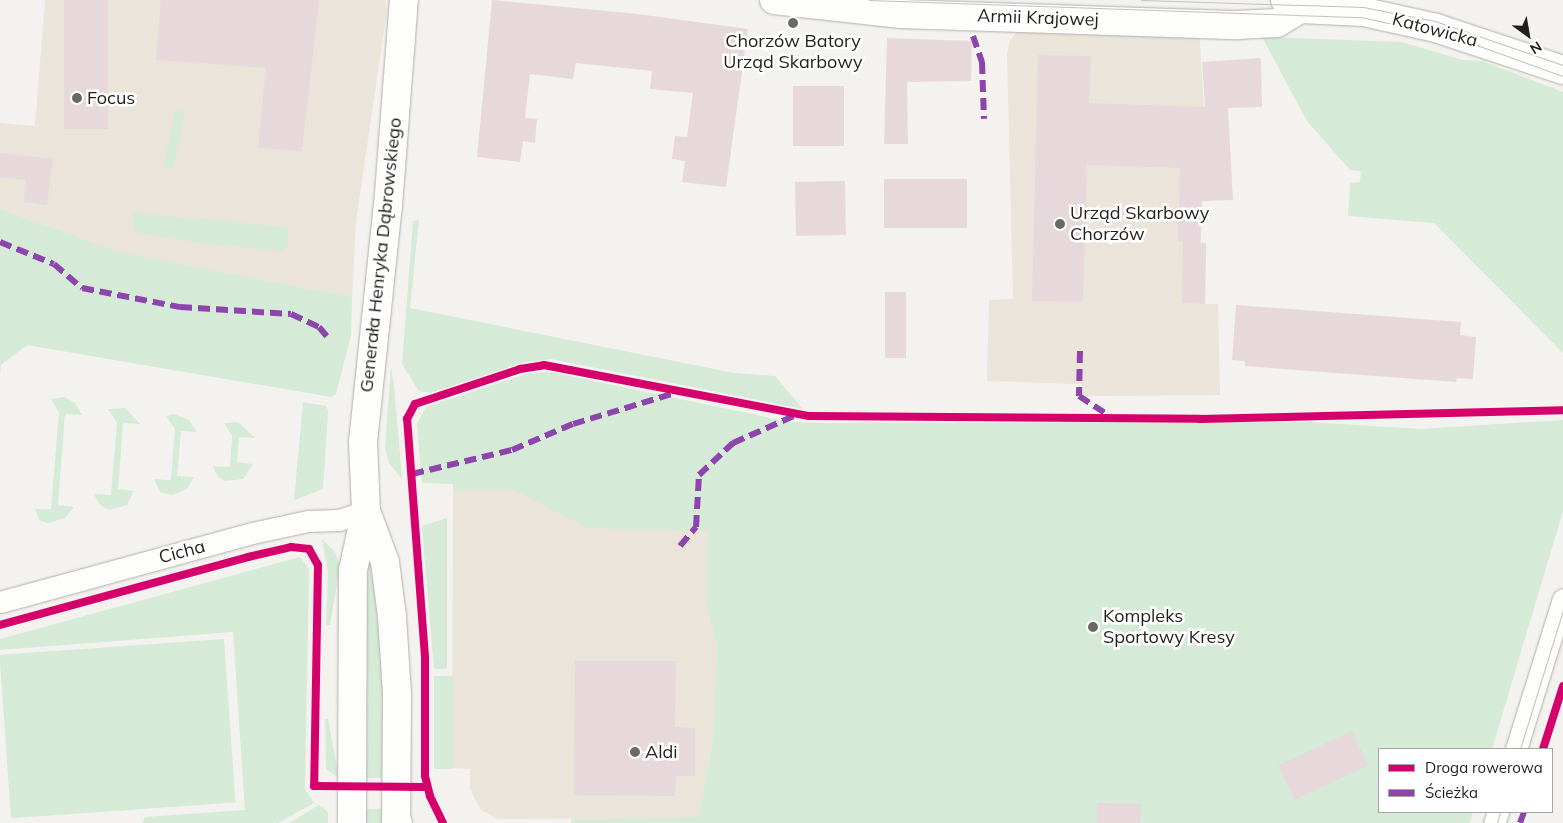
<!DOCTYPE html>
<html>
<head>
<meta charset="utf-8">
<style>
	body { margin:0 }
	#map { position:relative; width:1563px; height:823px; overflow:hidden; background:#f4f2ee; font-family:Mulish,sans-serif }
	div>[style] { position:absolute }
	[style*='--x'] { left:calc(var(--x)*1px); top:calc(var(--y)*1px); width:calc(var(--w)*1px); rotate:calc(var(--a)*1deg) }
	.built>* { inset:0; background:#eae4da }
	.green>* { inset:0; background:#d5ead7; transform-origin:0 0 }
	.building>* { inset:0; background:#e7d8dc; transform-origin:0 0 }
	.roads { filter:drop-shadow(0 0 1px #b1afac) drop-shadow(0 0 1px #b1afac) }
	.street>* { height:21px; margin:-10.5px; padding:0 10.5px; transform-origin:10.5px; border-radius:10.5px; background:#fdfdfc }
	.secondary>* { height:28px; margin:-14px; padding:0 14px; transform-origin:14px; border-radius:14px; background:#fdfdfc }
	.primary>* { height:28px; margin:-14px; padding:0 14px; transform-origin:14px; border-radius:14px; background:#fdfdfc }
	.tram>* { height:1px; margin:-0.5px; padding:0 0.5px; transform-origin:0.5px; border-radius:0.5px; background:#c3c2c0 }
	.quiet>* { height:6px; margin-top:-3px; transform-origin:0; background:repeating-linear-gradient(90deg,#8e44ad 0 12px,transparent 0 18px) }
	.cycleway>* { height:8px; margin:-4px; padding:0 4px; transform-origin:4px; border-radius:4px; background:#d6006c }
	.dots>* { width:14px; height:14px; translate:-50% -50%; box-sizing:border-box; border:2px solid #fff; border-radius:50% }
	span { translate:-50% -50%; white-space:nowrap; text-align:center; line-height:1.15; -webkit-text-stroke:5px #fff; paint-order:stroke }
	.street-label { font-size:18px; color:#211f1c }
	.poi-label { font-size:18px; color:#211f1c }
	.left { translate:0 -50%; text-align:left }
	.legend { position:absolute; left:1378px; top:748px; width:175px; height:65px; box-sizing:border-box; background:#fff; border:1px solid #a6a5a4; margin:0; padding:6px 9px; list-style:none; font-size:15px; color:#211f1c }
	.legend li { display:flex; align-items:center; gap:10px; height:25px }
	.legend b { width:25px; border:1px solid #a6a5a4 }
	.north { position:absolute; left:1503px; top:10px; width:50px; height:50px; -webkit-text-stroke:4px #fff; paint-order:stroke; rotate:148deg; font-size:14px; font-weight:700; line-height:20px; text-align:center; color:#211f1c }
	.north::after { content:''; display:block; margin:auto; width:18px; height:22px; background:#211f1c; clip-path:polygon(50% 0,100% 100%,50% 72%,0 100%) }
</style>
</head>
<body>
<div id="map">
	<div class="built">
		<i style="clip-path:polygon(45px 0,385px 0,387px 10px,356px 221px,352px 297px,120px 252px,0 209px,0 123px,35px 126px)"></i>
		<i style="clip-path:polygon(1199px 30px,1210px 201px,1202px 202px,1201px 243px,1206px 243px,1205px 304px,1218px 304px,1220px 395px,1082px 396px,1082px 384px,987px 381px,989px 300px,1013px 299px,1007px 54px,1010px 40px,1018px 31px)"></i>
		<i style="clip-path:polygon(453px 490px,709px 490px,707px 608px,717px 646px,713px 738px,699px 818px,498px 819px,481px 810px,470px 789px,470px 769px,452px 768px)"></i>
	</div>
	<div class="green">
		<i style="clip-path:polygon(1262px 37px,1402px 42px,1463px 60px,1482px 61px,1563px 92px,1563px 353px,1434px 223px,1348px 216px,1350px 183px,1360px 182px,1361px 171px,1350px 170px,1307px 121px)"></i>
		<i style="left:175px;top:109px;width:10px;height:59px;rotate:11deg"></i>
		<i style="clip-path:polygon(0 209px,120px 252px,352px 297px,351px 335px,336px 394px,331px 397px,27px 345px,1px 365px,0 377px)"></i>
		<i style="clip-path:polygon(134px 213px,289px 227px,287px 247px,282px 251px,200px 243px,136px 232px,133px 228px)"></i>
		<i style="clip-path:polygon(419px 220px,410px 308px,734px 373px,775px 376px,803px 409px,551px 359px,525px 362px,430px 393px,419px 391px,402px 364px,413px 221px)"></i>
		<i style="clip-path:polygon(391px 367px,394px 385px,402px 479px,389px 463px,385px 448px)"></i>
		<i style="clip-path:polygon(551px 372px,790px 422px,822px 423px,1308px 422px,1421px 429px,1563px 420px,1563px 511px,1492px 749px,1379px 749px,1379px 812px,1473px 812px,1470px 823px,571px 823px,572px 819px,699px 817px,713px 738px,717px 646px,707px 608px,708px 531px,588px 528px,514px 490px,453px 490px,453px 484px,422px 483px,417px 424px,426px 407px,529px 373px)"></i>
		<i style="clip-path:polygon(64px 397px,75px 403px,82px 415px,65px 414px,58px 505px,74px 507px,65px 518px,48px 523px,39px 520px,35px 509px,51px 509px,59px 413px,51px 399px)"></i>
		<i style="clip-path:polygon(303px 402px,326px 406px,328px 411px,323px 489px,294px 500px)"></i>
		<i style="clip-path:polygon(125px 408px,140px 424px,123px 423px,118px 489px,134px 491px,127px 505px,109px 510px,99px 504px,94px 494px,111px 495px,117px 423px,108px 409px)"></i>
		<i style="clip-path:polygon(174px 414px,189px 420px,197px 432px,181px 431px,177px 476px,194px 477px,187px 489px,172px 495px,160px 492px,154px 479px,171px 480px,175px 429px,166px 416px)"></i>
		<i style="clip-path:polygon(238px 422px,255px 438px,239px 437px,237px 462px,253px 464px,243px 479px,225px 481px,218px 477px,213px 466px,230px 467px,232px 436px,224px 423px)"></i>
		<i style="clip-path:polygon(447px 518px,447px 669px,434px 669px,422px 526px)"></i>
		<i style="clip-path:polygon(322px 539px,335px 552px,340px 566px,330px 625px,326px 625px,328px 572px)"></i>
		<i style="clip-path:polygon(300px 557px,309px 569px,305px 789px,314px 803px,278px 823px,142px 823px,145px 817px,245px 810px,233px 632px,0 650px,0 639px)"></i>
		<i style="clip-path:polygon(371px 563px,383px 666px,383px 778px,365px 778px,366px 566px)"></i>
		<i style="left:224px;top:639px;width:164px;height:225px;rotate:86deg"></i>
		<i style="left:434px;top:676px;width:19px;height:93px"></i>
		<i style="clip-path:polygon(325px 719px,328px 719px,339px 778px,326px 769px)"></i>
		<i style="clip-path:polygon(319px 805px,328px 812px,328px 823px,289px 823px)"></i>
		<i style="left:365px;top:809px;width:18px;height:14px"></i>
	</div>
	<div class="building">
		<i style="left:64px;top:0;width:44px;height:129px"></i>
		<i style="clip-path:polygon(161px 0,319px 0,302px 151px,258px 148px,266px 68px,156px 60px)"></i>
		<i style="clip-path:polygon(492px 0,638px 14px,748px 29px,726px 187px,682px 182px,685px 161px,672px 159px,675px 136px,687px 137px,693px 93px,650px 89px,652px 71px,576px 63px,573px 79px,530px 74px,525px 118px,537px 119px,535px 143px,523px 141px,520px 162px,477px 157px)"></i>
		<i style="clip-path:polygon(887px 38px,972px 41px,971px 81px,907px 82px,908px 144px,884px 144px)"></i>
		<i style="clip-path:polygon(1038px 55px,1091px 56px,1089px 103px,1205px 107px,1202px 62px,1261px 58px,1262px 107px,1228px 108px,1233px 200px,1202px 201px,1200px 243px,1206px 243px,1205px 304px,1182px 303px,1183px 242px,1178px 242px,1180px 168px,1087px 165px,1083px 302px,1032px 301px)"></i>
		<i style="left:844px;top:86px;width:60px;height:51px;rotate:90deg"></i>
		<i style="clip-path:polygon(0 153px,53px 159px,47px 205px,24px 202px,26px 180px,0 177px)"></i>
		<i style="left:967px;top:179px;width:49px;height:83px;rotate:90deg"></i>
		<i style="left:845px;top:181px;width:54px;height:50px;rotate:89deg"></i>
		<i style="left:885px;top:292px;width:21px;height:66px"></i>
		<i style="clip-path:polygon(1236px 305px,1461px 322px,1460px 335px,1476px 337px,1473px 379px,1457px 378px,1456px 382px,1245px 366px,1245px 361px,1232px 360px)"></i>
		<i style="clip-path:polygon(575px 661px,676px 661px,675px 727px,695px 728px,695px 776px,676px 776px,675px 796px,574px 795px)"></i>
		<i style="left:1352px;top:731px;width:38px;height:81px;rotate:65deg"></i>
		<i style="left:1097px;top:803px;width:44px;height:20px;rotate:1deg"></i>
	</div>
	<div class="roads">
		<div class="street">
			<i style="--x:0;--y:602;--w:261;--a:-15.3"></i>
			<i style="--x:252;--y:533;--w:57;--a:-12.1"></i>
			<i style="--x:308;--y:521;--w:31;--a:-2"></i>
			<i style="--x:339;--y:520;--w:28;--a:-18"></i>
			<i style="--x:1516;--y:749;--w:157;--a:-72.6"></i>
			<i style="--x:1494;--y:823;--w:12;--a:-70"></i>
		</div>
		<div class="secondary">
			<i style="--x:774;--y:0;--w:128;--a:6.3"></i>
			<i style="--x:901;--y:14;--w:337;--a:1.9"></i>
			<i style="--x:1238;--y:25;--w:39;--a:-3"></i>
			<i style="--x:1277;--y:23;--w:27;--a:-31"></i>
			<i style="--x:1285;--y:0;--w:17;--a:31"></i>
			<i style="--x:1300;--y:9;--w:64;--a:2.7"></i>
			<i style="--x:1364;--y:12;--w:74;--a:12.5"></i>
			<i style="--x:1436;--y:28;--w:134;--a:18.3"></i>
			<i style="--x:366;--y:511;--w:54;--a:69.6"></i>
			<i style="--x:385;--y:562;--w:55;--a:82.7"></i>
			<i style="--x:392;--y:617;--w:78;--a:86.3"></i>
			<i style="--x:397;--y:695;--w:128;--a:90.4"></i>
			<i style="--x:352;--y:823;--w:253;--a:-89.8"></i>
			<i style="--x:353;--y:570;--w:60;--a:-77.6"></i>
			<i style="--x:366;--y:511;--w:69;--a:-92.5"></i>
			<i style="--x:363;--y:442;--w:237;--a:-84"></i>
			<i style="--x:388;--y:206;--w:207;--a:-85.6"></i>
		</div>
		<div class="primary">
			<i style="--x:396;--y:818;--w:5;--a:68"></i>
		</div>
	</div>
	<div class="tram">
		<i style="--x:869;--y:0;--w:492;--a:2"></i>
		<i style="--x:1361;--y:17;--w:101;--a:12.5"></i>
		<i style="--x:1460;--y:39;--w:109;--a:19.8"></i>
		<i style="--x:1141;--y:0;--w:222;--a:1.8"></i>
		<i style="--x:1363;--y:7;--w:73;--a:11"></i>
		<i style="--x:1435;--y:21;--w:135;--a:19"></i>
		<i style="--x:1520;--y:749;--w:145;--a:-72.8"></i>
		<i style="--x:1497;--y:823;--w:11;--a:-75"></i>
	</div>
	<div class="quiet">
		<i style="--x:973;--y:36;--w:28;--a:71"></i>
		<i style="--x:982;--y:62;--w:57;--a:88"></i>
		<i style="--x:0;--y:242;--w:58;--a:22.2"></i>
		<i style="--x:54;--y:264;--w:37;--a:41"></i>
		<i style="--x:82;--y:288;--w:100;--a:11"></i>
		<i style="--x:180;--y:307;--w:111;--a:3.6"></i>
		<i style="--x:291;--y:314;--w:31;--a:25"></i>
		<i style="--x:319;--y:327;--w:17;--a:50"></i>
		<i style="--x:1080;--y:351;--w:45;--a:91.3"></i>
		<i style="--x:1079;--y:396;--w:37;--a:33"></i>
		<i style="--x:412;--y:474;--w:103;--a:-13.5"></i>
		<i style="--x:512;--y:450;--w:66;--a:-23.1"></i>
		<i style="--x:573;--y:424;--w:107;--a:-16.9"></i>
		<i style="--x:680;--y:546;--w:25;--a:-50"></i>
		<i style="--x:696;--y:527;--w:52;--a:-86.7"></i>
		<i style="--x:699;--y:475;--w:47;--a:-43.3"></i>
		<i style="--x:733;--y:443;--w:69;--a:-24"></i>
		<i style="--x:1520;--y:823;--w:12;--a:-70"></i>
	</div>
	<div class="cycleway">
		<i style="--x:0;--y:625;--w:257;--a:-15.3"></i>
		<i style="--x:248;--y:557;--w:44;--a:-13.1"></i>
		<i style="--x:291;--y:547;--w:18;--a:6"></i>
		<i style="--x:309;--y:549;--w:18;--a:61"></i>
		<i style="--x:318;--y:565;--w:221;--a:91"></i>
		<i style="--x:314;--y:786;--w:113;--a:0.5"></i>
		<i style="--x:1543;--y:749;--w:66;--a:-72.4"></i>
		<i style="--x:443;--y:823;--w:30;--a:-116"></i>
		<i style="--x:430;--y:796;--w:21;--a:-104"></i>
		<i style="--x:425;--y:776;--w:119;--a:-90"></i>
		<i style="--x:425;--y:657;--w:239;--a:-94.3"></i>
		<i style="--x:407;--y:419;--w:17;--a:-62"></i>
		<i style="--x:415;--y:404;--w:111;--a:-18.4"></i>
		<i style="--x:520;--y:369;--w:24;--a:-9"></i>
		<i style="--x:544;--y:365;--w:270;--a:10.9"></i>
		<i style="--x:809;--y:416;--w:391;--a:0.4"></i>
		<i style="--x:1200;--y:419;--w:363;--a:-1.4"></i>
	</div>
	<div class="dots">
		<i style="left:793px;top:23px;background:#6b6966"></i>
		<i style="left:77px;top:98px;background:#6b6966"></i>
		<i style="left:1060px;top:224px;background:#6b6966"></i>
		<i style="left:1093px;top:627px;background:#6b6966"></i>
		<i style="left:635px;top:752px;background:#6b6966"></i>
	</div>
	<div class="street-label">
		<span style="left:1038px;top:18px;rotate:2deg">Armii Krajowej</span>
		<span style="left:1435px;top:30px;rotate:15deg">Katowicka</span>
		<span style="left:381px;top:255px;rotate:-84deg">Generała Henryka Dąbrowskiego</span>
		<span style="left:182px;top:552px;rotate:-15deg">Cicha</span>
	</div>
	<div class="poi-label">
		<span style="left:793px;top:52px">Chorzów Batory<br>Urząd Skarbowy</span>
		<span class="left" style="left:87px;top:98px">Focus</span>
		<span class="left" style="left:1070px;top:224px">Urząd Skarbowy<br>Chorzów</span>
		<span class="left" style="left:1103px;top:627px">Kompleks<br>Sportowy Kresy</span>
		<span class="left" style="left:645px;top:752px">Aldi</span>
	</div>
	<ul class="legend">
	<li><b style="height:6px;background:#d6006c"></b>Droga rowerowa</li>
	<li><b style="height:6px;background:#8e44ad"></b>Ścieżka</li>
	</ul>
	<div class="north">N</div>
</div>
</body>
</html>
